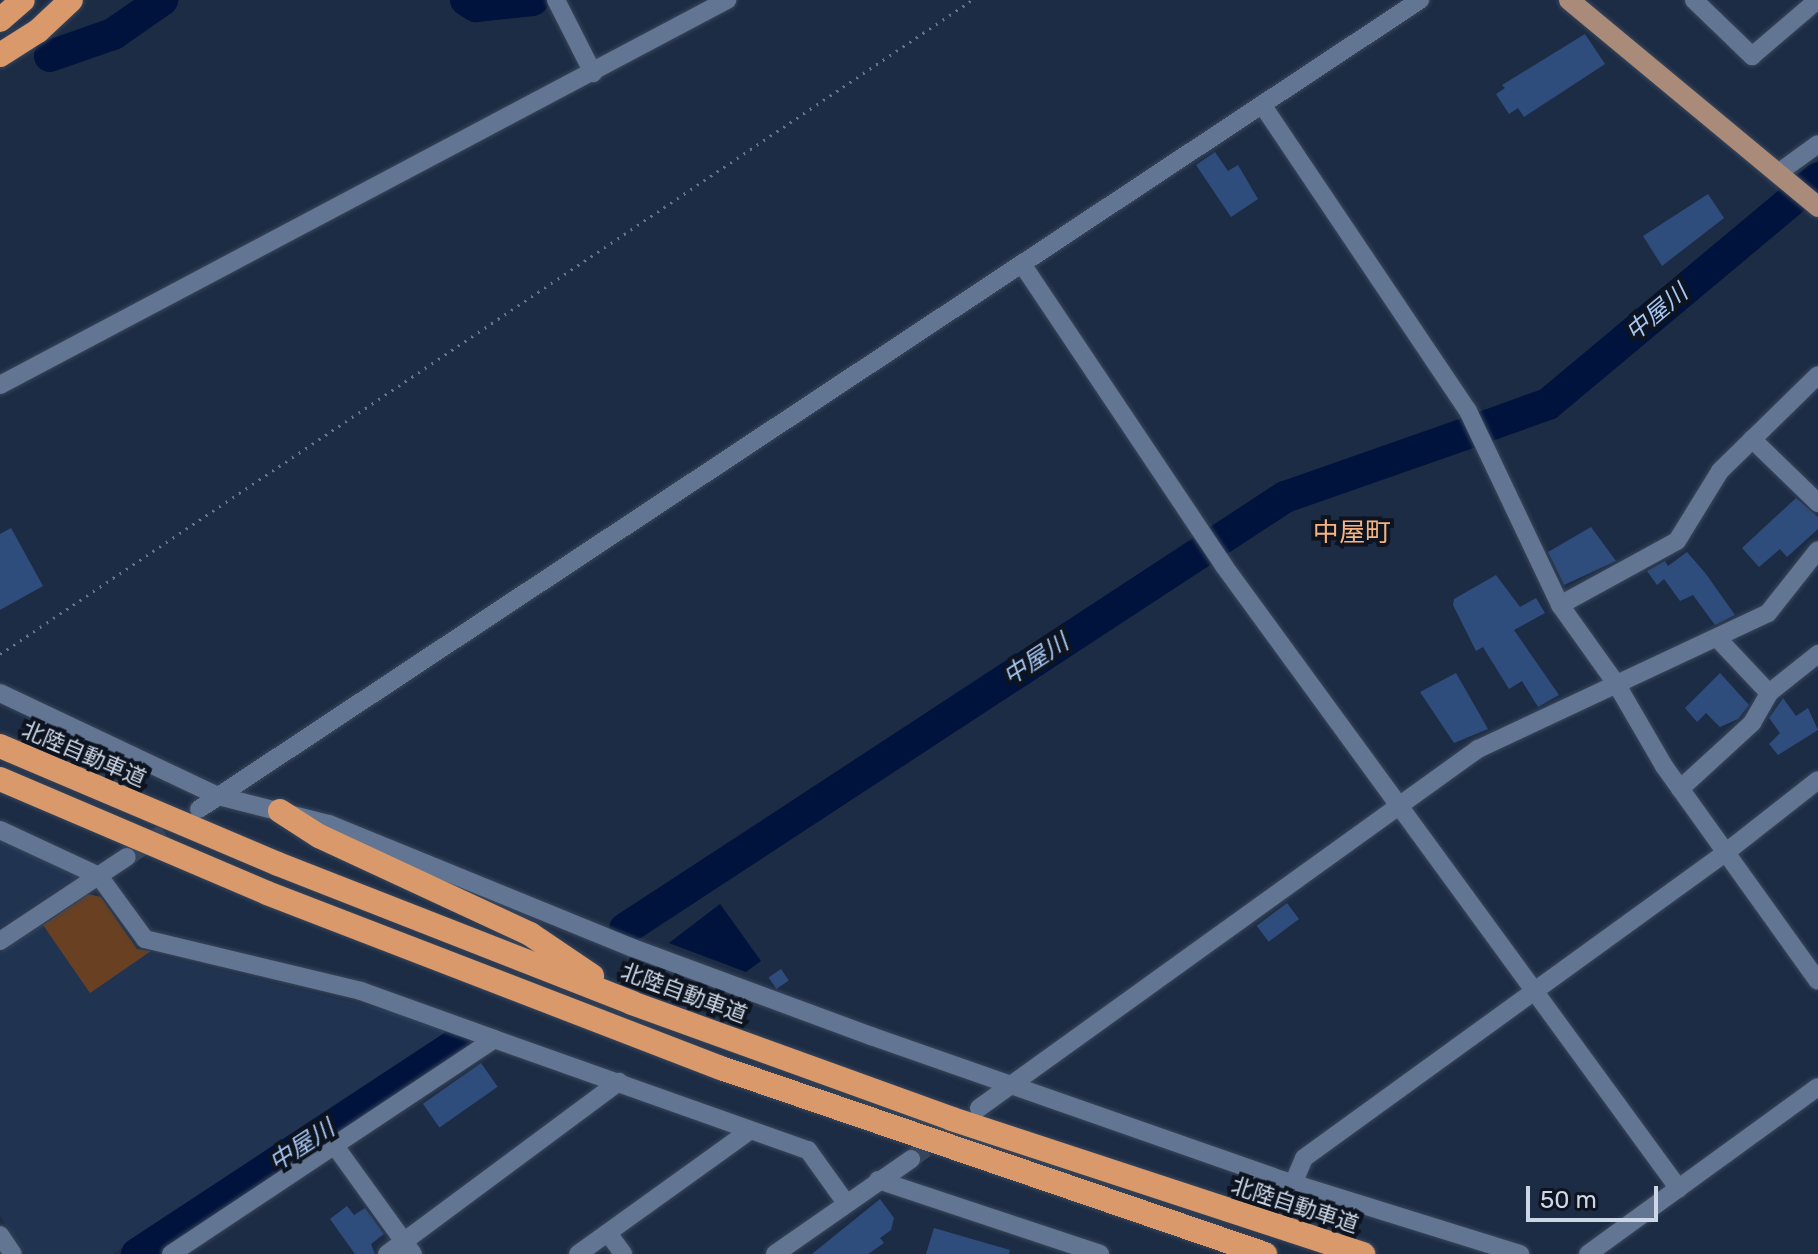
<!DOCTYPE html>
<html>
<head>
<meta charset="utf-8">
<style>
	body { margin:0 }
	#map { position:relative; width:1818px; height:1254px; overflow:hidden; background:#1c2c44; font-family:Rubik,"Noto Sans JP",sans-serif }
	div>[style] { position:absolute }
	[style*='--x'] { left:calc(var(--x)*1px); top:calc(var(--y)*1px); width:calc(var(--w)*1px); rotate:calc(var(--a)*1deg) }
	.built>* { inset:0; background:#203452 }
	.green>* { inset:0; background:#694122 }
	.water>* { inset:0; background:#00133d }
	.river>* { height:32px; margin:-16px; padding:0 16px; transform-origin:16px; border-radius:16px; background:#00133d }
	.building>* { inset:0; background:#2f4d7c; transform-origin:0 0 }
	.minor-tunnel>* { height:18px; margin-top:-9px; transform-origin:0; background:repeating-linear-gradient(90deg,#36465c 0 18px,transparent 0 27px) }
	.path>* { height:3px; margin-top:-1.5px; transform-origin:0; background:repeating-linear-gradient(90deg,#667388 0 2px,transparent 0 8px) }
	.roads { filter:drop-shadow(0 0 2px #39465b) drop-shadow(0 0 2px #39465b) }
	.minor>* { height:18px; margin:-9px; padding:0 9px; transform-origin:9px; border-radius:9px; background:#627592 }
	.major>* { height:20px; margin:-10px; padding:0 10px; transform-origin:10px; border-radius:10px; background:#aa8b7a }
	.highway>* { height:24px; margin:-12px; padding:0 12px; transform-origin:12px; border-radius:12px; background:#da996a }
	span { translate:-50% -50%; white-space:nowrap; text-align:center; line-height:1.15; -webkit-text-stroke:8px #0d141f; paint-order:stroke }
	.street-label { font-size:22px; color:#ccd6e6 }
	.water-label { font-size:24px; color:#a8c6f2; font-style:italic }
	.quarter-label { font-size:26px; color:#f5b282 }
	.scale { position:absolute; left:1526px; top:1186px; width:132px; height:36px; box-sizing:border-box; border:4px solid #ccd6e6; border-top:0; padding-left:10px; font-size:24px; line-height:28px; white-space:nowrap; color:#ccd6e6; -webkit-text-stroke:6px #0d141f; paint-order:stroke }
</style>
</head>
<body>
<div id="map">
	<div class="built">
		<i style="clip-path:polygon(0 839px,81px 874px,0 927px)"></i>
		<i style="clip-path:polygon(88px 894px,101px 897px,137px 950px,454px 1027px,113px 1254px,25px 1254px,0 1216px,0 953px)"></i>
	</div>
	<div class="green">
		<i style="clip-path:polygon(88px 894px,101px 897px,137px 949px,151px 951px,90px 993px,43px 925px)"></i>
	</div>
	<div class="water">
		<i style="clip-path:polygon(720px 904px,761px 961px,746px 972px,669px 943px)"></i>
	</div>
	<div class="river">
		<i style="--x:466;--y:0;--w:12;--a:31"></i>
		<i style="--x:476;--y:6;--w:57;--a:-6"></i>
		<i style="--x:50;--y:56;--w:67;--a:-19.2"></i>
		<i style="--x:113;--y:34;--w:60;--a:-34.8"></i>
		<i style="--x:1484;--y:427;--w:68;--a:-19.8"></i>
		<i style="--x:1548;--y:404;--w:352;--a:-39.9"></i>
		<i style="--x:625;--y:929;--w:789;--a:-33.21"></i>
		<i style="--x:1285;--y:497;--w:194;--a:-19.3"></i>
		<i style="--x:137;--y:1254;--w:394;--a:-33.3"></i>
	</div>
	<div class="building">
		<i style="clip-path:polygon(1585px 34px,1605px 64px,1524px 117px,1518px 108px,1509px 114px,1496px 94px,1505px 88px,1502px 85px)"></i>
		<i style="clip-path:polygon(1215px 152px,1228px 171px,1238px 165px,1258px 199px,1231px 217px,1196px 165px)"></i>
		<i style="clip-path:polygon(1708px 194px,1724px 218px,1662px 266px,1643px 236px)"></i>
		<i style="clip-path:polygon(1796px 498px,1818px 517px,1818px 529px,1787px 557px,1780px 549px,1759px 567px,1742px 548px)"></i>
		<i style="clip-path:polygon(1591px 527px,1616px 561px,1564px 585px,1548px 552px)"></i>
		<i style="clip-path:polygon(11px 528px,43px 586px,0 610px,0 534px)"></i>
		<i style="clip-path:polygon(1687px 552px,1706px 574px,1735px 615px,1715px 625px,1693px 595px,1680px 601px,1664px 579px,1657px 585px,1647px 571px,1665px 561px,1668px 566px)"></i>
		<i style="clip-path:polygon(1496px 575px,1520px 607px,1536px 598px,1545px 613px,1514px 630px,1559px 695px,1538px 707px,1522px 681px,1509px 689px,1483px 647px,1476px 651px,1453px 605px,1454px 599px)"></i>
		<i style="clip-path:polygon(1456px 673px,1488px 729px,1454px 743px,1420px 692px)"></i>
		<i style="clip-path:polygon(1720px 673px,1749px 705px,1738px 719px,1720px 727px,1706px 713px,1697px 722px,1685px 708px)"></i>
		<i style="clip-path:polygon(1783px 698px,1796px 716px,1808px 708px,1818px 730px,1778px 755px,1769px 744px,1780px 733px,1769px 718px)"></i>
		<i style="left:1287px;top:903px;width:20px;height:38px;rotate:53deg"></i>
		<i style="left:781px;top:969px;width:14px;height:15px;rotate:56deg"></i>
		<i style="left:481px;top:1063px;width:29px;height:71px;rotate:55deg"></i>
		<i style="clip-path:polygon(880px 1199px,894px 1218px,891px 1230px,880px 1238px,884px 1243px,868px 1254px,812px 1254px)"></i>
		<i style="clip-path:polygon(347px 1206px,354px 1215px,365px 1208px,384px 1234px,371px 1244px,375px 1254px,355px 1254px,330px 1219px)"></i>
		<i style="clip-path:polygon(934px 1228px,1010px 1250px,1009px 1254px,926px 1254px)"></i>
	</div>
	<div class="minor-tunnel">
		<i style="--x:127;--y:857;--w:72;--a:-33.7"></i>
		<i style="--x:911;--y:1159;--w:70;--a:-36.9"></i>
	</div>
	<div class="path">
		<i style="--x:0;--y:654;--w:1172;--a:-33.93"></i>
	</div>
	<div class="roads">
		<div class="minor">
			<i style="--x:556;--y:0;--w:82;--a:63.1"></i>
			<i style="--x:1694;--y:0;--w:81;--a:44"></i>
			<i style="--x:1752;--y:56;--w:82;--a:-40.5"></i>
			<i style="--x:1263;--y:106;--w:367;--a:56.1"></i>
			<i style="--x:1468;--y:411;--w:215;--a:64.6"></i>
			<i style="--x:1560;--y:605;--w:98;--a:54.5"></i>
			<i style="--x:1617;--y:685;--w:94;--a:59.9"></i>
			<i style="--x:1664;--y:766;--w:264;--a:54.4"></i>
			<i style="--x:1778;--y:173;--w:49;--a:-35.9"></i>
			<i style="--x:1022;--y:264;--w:363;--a:56.2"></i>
			<i style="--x:1224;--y:566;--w:771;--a:53.86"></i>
			<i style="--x:0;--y:385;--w:823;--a:-27.9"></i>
			<i style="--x:1752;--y:439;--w:92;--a:44.1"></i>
			<i style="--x:1560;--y:605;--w:133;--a:-28.7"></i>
			<i style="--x:1677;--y:541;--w:82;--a:-58.4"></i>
			<i style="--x:1720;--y:471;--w:137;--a:-44.4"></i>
			<i style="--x:1719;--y:640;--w:73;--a:46.7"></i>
			<i style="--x:1769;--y:693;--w:63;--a:-38.5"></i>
			<i style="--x:0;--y:693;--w:241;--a:25.3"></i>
			<i style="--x:218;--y:796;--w:114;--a:14.2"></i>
			<i style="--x:329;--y:824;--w:328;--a:22.2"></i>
			<i style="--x:633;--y:948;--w:254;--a:20.3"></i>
			<i style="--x:871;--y:1036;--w:426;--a:19.3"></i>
			<i style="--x:1273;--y:1177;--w:259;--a:17.3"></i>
			<i style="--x:1680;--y:789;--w:98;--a:-42.5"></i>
			<i style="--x:1752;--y:723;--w:34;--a:-60"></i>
			<i style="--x:199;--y:809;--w:1465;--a:-33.53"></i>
			<i style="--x:0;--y:830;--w:109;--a:24.9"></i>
			<i style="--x:99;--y:876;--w:78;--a:53.9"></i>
			<i style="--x:145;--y:939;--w:222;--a:13.5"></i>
			<i style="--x:361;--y:991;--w:141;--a:19.8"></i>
			<i style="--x:0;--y:941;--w:152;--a:-33.5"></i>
			<i style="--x:979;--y:1108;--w:615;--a:-35.73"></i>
			<i style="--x:1478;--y:749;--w:320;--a:-25.1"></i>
			<i style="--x:1768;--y:613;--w:80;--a:-51.6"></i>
			<i style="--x:335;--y:1146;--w:133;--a:54.2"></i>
			<i style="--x:878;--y:1180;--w:234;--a:18.4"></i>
			<i style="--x:1293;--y:1184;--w:28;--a:-67"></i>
			<i style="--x:1304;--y:1158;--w:520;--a:-35.92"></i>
			<i style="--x:1725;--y:853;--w:118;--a:-38.1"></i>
			<i style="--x:608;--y:1233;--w:26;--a:54"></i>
			<i style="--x:0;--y:1235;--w:23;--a:56"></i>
			<i style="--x:171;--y:1254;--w:388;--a:-33.6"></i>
			<i style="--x:494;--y:1039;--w:333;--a:19.5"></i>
			<i style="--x:808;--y:1150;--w:65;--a:54.4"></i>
			<i style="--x:387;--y:1254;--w:289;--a:-36.6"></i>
			<i style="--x:578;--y:1254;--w:211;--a:-35.7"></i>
			<i style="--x:775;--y:1254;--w:166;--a:-34.9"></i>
			<i style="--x:1588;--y:1254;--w:284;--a:-36"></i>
		</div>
		<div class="major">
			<i style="--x:1569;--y:0;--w:324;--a:39.7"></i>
		</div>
		<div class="highway">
			<i style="--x:0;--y:20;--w:30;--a:-41"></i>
			<i style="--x:0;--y:55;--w:45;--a:-32.3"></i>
			<i style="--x:38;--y:31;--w:45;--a:-43.2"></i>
			<i style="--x:0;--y:746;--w:302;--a:23"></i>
			<i style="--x:278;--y:864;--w:380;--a:21.4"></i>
			<i style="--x:632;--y:1003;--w:340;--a:19.9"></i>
			<i style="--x:952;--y:1119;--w:433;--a:18.2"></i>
			<i style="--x:0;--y:779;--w:290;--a:23.1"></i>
			<i style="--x:267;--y:893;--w:487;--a:21.1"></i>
			<i style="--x:721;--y:1068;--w:575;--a:18.88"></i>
			<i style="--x:280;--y:811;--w:46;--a:32.7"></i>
			<i style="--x:319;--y:836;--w:233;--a:24.9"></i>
			<i style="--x:530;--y:934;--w:75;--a:34.1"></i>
		</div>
	</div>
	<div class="street-label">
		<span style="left:84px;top:754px;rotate:23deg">北陸自動車道</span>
		<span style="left:684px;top:993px;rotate:20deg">北陸自動車道</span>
		<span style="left:1295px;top:1205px;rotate:18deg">北陸自動車道</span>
	</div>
	<div class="water-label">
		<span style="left:1657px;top:313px;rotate:-40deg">中屋川</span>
		<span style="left:1036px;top:660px;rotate:-33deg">中屋川</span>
		<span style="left:302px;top:1146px;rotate:-33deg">中屋川</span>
	</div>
	<div class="quarter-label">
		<span style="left:1352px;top:533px">中屋町</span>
	</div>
	<div class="scale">50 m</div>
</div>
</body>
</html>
